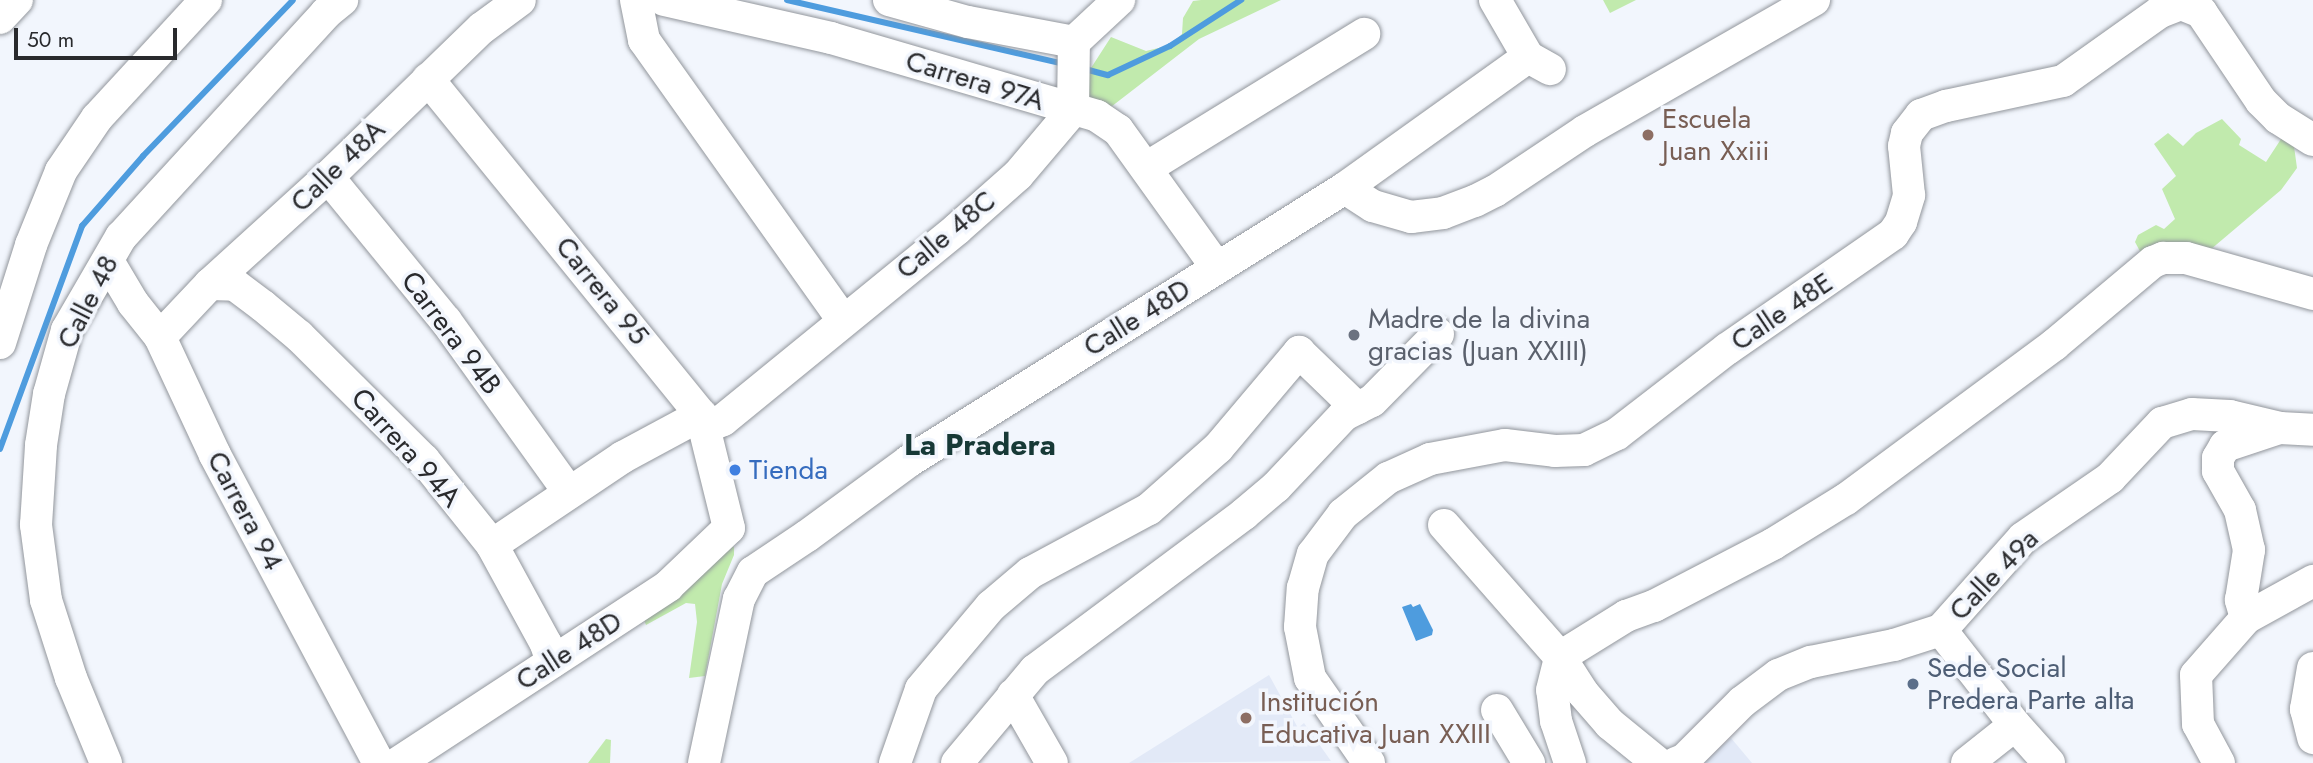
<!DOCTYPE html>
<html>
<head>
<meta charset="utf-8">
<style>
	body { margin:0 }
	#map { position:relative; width:2313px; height:763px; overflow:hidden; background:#f2f6fd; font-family:Jost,sans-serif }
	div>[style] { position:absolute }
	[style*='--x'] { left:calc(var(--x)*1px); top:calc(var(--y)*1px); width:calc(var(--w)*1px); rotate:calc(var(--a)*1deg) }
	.built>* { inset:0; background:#e2e9f7 }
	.green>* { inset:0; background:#c1eaad }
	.water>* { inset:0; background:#4e9cde }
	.stream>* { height:6px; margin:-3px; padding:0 3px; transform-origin:3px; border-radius:3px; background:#4e9cde }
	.roads { filter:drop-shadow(0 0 2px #92969c) drop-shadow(0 0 2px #92969c) }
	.minor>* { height:32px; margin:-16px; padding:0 16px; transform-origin:16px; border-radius:16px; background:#fff }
	.dots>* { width:19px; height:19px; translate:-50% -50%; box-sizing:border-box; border:4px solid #f2f6fd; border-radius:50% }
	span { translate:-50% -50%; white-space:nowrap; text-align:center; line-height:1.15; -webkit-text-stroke:7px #f2f6fd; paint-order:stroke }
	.street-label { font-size:28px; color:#292a2d }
	.education-label { font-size:28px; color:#785e54 }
	.left { translate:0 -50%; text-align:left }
	.worship-label { font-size:28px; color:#5b616d }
	.shop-label { font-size:28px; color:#366cbe }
	.service-label { font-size:28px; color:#4e5e75 }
	.neighbourhood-label { font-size:30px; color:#173936; font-weight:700 }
	.scale { position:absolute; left:14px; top:28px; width:163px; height:32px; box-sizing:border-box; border:4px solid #292a2d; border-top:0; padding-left:9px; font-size:21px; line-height:24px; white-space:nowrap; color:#292a2d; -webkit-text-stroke:5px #f2f6fd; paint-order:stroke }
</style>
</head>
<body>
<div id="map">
	<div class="built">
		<i style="clip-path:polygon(1269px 675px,1298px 728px,1304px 723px,1331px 761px,1129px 763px)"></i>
		<i style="clip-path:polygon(1731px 738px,1752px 763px,1699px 763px)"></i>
	</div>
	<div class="green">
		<i style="clip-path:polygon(1201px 0,1281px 0,1199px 39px,1107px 110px,1084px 104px,1080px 85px,1111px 37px,1146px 51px,1171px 45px,1182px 34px,1183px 18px,1193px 1px)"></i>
		<i style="clip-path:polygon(1603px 0,1636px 0,1610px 13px)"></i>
		<i style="clip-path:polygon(2222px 119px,2241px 139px,2239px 145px,2266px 162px,2283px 136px,2293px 139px,2297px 168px,2281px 190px,2210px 250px,2142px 255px,2135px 242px,2138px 235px,2156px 225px,2164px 229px,2175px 219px,2162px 189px,2176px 176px,2154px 144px,2168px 133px,2183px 146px,2196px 133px)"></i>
		<i style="clip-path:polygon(726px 542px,734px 547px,734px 555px,722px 584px,705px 676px,689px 678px,697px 622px,695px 604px,686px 603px,646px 625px,642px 615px)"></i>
		<i style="clip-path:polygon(606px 739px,611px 740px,610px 763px,588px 763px)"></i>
	</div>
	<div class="water">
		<i style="clip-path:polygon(1411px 604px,1413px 607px,1420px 604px,1433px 630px,1432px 635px,1416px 641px,1402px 607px)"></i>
	</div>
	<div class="stream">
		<i style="--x:787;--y:0;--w:284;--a:13"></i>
		<i style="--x:1081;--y:68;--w:28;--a:15"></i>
		<i style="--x:1108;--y:75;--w:68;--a:-25.1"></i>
		<i style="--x:1170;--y:46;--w:85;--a:-32.9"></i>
		<i style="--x:0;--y:449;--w:238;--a:-69.8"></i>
		<i style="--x:82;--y:226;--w:93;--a:-48.9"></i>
		<i style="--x:143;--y:156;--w:216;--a:-46.1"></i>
	</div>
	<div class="roads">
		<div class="minor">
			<i style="--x:636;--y:0;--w:41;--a:78.7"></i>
			<i style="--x:644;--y:40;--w:344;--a:54.6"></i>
			<i style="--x:664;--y:0;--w:171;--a:12.8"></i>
			<i style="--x:831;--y:38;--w:277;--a:16.3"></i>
			<i style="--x:1097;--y:116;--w:25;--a:34"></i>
			<i style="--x:1118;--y:130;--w:170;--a:54.3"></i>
			<i style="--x:889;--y:0;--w:82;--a:15.6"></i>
			<i style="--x:968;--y:22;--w:108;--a:10.7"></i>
			<i style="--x:1495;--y:0;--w:66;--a:59.9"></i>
			<i style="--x:1528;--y:57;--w:25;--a:29"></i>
			<i style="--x:0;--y:18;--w:25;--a:-47"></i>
			<i style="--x:1148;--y:167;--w:254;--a:-31.6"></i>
			<i style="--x:328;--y:177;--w:186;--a:50.7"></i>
			<i style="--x:446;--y:321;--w:211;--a:54.3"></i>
			<i style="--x:1345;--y:188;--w:33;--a:33"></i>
			<i style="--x:1373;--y:206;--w:40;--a:16"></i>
			<i style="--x:1411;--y:217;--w:32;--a:-7"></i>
			<i style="--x:1443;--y:213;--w:34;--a:-21"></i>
			<i style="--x:1475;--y:201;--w:22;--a:-27"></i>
			<i style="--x:1495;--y:191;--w:108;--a:-33.7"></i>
			<i style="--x:1585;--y:131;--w:264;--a:-29.8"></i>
			<i style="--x:108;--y:261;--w:49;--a:59.2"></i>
			<i style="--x:133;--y:303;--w:43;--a:51.5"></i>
			<i style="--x:160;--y:337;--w:130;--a:65"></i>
			<i style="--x:215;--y:455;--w:349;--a:62"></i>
			<i style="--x:210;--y:284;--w:25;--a:2"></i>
			<i style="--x:235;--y:285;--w:35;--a:37"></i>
			<i style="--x:263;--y:306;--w:47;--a:39.8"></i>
			<i style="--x:299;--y:336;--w:176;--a:44.8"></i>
			<i style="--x:424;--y:460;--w:109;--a:51.3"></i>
			<i style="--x:492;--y:545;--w:113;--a:61.4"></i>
			<i style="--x:546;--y:644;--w:19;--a:72"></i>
			<i style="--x:160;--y:337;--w:73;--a:-46.7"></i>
			<i style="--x:210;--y:284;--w:159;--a:-42.2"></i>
			<i style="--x:328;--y:177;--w:214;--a:-44.1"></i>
			<i style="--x:482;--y:28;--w:47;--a:-36.4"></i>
			<i style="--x:0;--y:343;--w:103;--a:-72.4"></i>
			<i style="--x:31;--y:245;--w:80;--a:-67.9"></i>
			<i style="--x:61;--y:171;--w:64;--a:-55.8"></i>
			<i style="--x:97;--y:118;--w:161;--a:-47.3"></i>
			<i style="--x:705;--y:428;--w:20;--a:-24"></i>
			<i style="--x:723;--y:420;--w:302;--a:-39.2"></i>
			<i style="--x:957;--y:229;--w:81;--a:-41.5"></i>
			<i style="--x:1018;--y:175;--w:85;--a:-49.8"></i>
			<i style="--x:1073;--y:110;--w:68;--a:-89.2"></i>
			<i style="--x:1074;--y:42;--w:62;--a:-43"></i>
			<i style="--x:1444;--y:525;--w:176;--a:48.7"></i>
			<i style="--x:1560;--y:657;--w:43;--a:57.4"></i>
			<i style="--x:1583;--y:693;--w:41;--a:48.9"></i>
			<i style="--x:1610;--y:724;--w:62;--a:39.1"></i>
			<i style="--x:492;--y:545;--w:158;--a:-33.9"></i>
			<i style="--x:623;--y:457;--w:89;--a:-28.3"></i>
			<i style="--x:2246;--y:618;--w:77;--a:-28.9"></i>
			<i style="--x:1941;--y:630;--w:120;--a:52.1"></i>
			<i style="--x:2015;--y:725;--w:51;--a:48.2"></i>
			<i style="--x:2313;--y:668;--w:42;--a:99.7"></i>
			<i style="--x:2306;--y:709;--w:30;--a:76"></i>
			<i style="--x:1013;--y:695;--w:78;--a:60.2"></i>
			<i style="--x:1497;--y:710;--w:62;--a:58.9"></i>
			<i style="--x:106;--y:763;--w:92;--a:-112.4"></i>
			<i style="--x:71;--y:678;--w:82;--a:-107.8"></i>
			<i style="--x:46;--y:600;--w:76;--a:-97.6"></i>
			<i style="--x:36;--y:525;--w:80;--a:-86.4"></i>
			<i style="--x:41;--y:445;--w:52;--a:-81.1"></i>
			<i style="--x:49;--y:394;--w:66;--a:-74.3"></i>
			<i style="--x:67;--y:330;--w:108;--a:-59.9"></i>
			<i style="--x:121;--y:237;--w:304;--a:-47.5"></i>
			<i style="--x:326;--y:13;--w:21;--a:-39"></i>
			<i style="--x:398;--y:763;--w:323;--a:-33.2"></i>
			<i style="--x:668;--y:586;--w:84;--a:-43.6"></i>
			<i style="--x:729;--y:528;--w:116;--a:-103.9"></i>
			<i style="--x:701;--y:415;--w:433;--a:-129.1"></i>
			<i style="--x:704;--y:763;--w:168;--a:-78"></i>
			<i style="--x:739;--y:599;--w:30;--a:-63"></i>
			<i style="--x:753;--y:572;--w:65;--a:-33.7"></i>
			<i style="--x:807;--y:536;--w:127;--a:-36.3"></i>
			<i style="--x:909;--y:461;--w:514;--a:-32.05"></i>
			<i style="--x:1345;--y:188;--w:225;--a:-35.6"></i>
			<i style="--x:895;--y:763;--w:78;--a:-70.6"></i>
			<i style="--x:921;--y:689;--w:109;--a:-49.9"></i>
			<i style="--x:991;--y:606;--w:51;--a:-40.2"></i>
			<i style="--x:1030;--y:573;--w:135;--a:-28.3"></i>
			<i style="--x:1149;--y:509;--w:92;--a:-41.5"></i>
			<i style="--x:1218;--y:448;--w:126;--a:-49.8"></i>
			<i style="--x:1299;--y:352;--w:81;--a:44"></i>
			<i style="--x:957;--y:763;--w:121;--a:-50"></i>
			<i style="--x:1035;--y:670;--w:261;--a:-36.7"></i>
			<i style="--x:1244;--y:514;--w:42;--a:-40.2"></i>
			<i style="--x:1276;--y:487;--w:99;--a:-46.6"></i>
			<i style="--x:1344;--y:415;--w:31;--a:-27"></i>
			<i style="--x:1372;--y:401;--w:94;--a:-45.4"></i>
			<i style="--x:1369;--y:763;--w:103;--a:-124.8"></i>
			<i style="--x:1310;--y:678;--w:52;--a:-101.1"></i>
			<i style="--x:1300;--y:627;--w:39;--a:-86"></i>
			<i style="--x:1303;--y:588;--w:35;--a:-74"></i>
			<i style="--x:1313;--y:554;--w:50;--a:-53.1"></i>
			<i style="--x:1343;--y:514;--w:58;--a:-38.7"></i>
			<i style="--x:1388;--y:478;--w:46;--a:-24.3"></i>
			<i style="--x:1430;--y:459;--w:76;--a:-10.6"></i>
			<i style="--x:1505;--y:445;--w:50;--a:6.8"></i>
			<i style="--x:1555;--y:451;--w:29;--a:-2"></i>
			<i style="--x:1584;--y:450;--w:37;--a:-26"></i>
			<i style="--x:1617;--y:434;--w:139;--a:-37.7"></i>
			<i style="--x:1727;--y:349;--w:202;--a:-34.7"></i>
			<i style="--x:1893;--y:234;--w:14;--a:-56"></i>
			<i style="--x:1901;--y:222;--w:28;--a:-73"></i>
			<i style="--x:1909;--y:195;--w:49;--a:-95.8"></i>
			<i style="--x:1904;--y:146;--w:13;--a:-77"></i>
			<i style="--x:1907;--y:133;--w:23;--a:-52"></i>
			<i style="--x:1921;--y:115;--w:27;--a:-20"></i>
			<i style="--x:1946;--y:106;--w:120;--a:-12.1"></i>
			<i style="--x:2063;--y:81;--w:119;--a:-35.4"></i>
			<i style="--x:2160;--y:12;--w:22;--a:-21"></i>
			<i style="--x:2181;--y:4;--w:22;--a:22"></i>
			<i style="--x:2201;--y:12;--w:107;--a:56"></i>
			<i style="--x:2261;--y:101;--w:24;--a:45"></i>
			<i style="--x:2278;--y:118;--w:41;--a:32.2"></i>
			<i style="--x:1570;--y:763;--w:44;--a:-108.4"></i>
			<i style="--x:1556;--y:721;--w:31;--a:-97"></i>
			<i style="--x:1552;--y:690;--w:34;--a:-76"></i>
			<i style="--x:1560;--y:657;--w:78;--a:-31.8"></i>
			<i style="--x:1626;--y:616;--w:30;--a:-20"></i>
			<i style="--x:1654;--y:606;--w:134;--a:-27.5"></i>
			<i style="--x:1773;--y:544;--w:86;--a:-31.7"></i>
			<i style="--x:1846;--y:499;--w:259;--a:-36.5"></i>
			<i style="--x:2054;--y:345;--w:129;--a:-40"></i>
			<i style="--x:2153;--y:262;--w:11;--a:-22"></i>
			<i style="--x:2163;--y:258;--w:23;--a:0"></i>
			<i style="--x:2186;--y:258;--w:132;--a:15.8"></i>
			<i style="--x:1676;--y:763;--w:9;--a:-21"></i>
			<i style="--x:1684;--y:760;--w:82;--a:-45"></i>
			<i style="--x:1742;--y:702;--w:45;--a:-36.9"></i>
			<i style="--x:1778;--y:675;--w:35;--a:-22"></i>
			<i style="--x:1811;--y:662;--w:85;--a:-11.6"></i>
			<i style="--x:1894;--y:645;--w:49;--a:-17.7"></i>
			<i style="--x:1941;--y:630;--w:123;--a:-48.3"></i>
			<i style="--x:2023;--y:538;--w:106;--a:-34.6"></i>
			<i style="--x:2110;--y:478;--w:76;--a:-46.6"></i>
			<i style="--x:2162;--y:423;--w:31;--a:-17"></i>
			<i style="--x:2192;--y:414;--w:38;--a:3"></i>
			<i style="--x:2230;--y:416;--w:51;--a:13.5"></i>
			<i style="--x:2280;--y:428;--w:33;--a:3"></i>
			<i style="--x:1967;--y:763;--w:61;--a:-38.4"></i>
			<i style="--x:2219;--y:763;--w:44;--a:-118.3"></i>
			<i style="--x:2198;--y:724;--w:49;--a:-92.3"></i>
			<i style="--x:2196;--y:675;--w:76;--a:-48.7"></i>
			<i style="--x:2246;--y:618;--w:19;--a:-106"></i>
			<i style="--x:2241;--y:600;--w:51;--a:-80.9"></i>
			<i style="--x:2249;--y:550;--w:41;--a:-102.7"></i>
			<i style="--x:2240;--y:510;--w:45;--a:-119.4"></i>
			<i style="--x:2218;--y:471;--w:13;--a:-90"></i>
			<i style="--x:2218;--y:458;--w:14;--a:-60"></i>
			<i style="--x:2225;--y:446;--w:57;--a:-18.4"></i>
		</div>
	</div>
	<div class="dots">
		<i style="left:1648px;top:135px;background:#8d6e63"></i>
		<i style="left:1354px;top:335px;background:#6b7280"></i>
		<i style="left:735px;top:470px;background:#3f7fe0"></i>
		<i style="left:1913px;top:684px;background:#5c6f8a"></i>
		<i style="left:1246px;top:718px;background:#8d6e63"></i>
	</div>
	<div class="street-label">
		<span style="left:975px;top:81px;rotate:17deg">Carrera 97A</span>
		<span style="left:338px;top:166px;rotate:-44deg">Calle 48A</span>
		<span style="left:946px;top:235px;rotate:-40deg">Calle 48C</span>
		<span style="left:602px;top:291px;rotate:51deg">Carrera 95</span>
		<span style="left:88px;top:302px;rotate:-63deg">Calle 48</span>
		<span style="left:1782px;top:312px;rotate:-34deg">Calle 48E</span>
		<span style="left:1137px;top:318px;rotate:-32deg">Calle 48D</span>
		<span style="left:451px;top:333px;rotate:53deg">Carrera 94B</span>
		<span style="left:406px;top:448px;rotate:48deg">Carrera 94A</span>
		<span style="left:245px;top:511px;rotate:62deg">Carrera 94</span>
		<span style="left:1994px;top:575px;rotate:-46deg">Calle 49a</span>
		<span style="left:569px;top:651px;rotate:-33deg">Calle 48D</span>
	</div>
	<div class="education-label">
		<span class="left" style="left:1662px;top:135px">Escuela<br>Juan Xxiii</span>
		<span class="left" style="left:1260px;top:718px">Institución<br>Educativa Juan XXIII</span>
	</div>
	<div class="worship-label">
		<span class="left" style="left:1368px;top:335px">Madre de la divina<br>gracias (Juan XXIII)</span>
	</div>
	<div class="shop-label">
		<span class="left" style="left:749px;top:470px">Tienda</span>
	</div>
	<div class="service-label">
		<span class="left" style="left:1927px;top:684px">Sede Social<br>Predera Parte alta</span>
	</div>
	<div class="neighbourhood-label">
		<span style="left:980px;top:445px">La Pradera</span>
	</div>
	<div class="scale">50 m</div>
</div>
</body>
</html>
